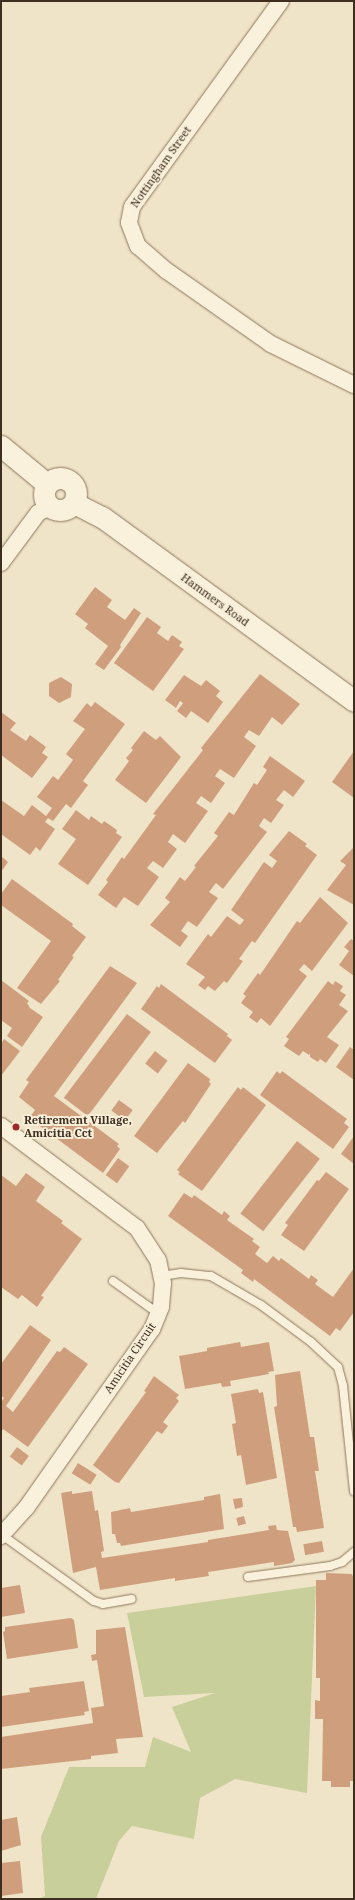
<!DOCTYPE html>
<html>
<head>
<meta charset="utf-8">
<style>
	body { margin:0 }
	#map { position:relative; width:355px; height:1900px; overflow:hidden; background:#f0e4c8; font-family:"Noto Serif",serif }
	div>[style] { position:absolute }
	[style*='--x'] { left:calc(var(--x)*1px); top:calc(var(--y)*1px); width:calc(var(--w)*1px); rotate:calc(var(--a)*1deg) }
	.green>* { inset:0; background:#c9cf9b }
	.building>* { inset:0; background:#cf9f7d; transform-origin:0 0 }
	.roads { filter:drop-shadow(0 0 1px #8d765c) drop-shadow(0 0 1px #8d765c) }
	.service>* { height:8px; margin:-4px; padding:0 4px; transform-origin:4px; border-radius:4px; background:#faf1dc }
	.minor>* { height:16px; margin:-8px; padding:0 8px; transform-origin:8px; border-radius:8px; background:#faf1dc }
	.tertiary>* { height:21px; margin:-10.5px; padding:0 10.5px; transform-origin:10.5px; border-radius:10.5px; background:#faf1dc }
	.tertiary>.ring { margin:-10.5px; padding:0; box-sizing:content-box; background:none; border:21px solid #faf1dc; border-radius:50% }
	.dots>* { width:11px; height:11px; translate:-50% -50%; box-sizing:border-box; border:2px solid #f7eed8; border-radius:50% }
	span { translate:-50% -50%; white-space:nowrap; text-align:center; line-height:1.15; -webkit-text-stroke:4px #f7eed8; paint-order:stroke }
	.street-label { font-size:11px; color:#3d2e20 }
	.poi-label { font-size:11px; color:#3d2e20; font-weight:700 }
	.left { translate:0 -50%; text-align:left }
	.frame { position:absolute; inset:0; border:2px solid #3d2e20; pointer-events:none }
</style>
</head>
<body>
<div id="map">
	<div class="green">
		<i style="clip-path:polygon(316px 1586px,307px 1793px,235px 1779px,200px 1798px,194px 1839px,132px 1826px,119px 1841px,96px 1899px,37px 1899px,45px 1896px,41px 1837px,69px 1767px,145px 1767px,153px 1737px,191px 1752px,172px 1707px,215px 1693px,144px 1697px,127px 1613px)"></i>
	</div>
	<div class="building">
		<i style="clip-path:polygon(95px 587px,112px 600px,107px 607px,125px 620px,134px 608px,141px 613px,120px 645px,121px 647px,104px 670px,95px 664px,108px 646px,85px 628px,88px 624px,75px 614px)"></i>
		<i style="clip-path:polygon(147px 617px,161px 627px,157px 633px,168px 641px,172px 635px,182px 642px,179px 646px,184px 649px,153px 691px,114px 663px)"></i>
		<i style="clip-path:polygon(260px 674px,300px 704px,282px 725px,272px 717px,259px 736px,249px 730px,244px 737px,256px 746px,234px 778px,220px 769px,215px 776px,225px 783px,211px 803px,201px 796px,196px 803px,208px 811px,185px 843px,173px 834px,168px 842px,177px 849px,163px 868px,153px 861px,147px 868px,159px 877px,138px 906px,124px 897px,116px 908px,98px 895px,108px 882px,106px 880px,122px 857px,124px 859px,156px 815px,153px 814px,203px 750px,201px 748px)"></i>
		<i style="clip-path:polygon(184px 675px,201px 686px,206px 680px,220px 691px,216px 696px,223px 702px,208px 723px,191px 711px,186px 718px,177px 711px,183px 703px,180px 701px,176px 708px,165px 700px)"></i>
		<i style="clip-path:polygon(61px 677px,72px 684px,71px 697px,59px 703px,49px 696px,49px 683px)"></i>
		<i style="clip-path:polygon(95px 702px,125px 724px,83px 781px,88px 785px,71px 808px,66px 804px,53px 821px,48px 818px,45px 822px,55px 829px,40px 851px,36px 847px,30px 855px,1px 834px,1px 800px,24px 816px,32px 805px,46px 816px,52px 808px,37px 797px,53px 776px,58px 780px,73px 760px,66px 754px,85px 729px,73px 721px,87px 703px,91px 707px)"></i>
		<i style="clip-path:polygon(1px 712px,16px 723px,10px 730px,26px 741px,30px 735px,46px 747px,42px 753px,48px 757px,32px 778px,1px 755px)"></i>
		<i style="clip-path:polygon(144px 731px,156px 740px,160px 736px,181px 757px,146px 803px,115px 780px,129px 761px,126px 758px,133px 750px,131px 748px)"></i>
		<i style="clip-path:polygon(354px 751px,354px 798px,332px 782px)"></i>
		<i style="clip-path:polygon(270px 756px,305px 781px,293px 797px,284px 790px,276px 800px,284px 805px,271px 823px,264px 818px,259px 826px,267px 832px,223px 889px,216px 883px,209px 892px,218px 898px,197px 927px,188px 921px,181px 931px,188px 936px,180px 947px,150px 925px,170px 902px,165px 898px,180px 877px,185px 881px,196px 867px,194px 866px,218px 836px,214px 833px,229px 812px,234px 815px,254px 783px,257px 785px,267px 770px,263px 767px)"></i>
		<i style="clip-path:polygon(76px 810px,89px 820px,91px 816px,102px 824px,104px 821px,117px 830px,116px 833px,122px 837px,88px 885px,58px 864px,76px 839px,62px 829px)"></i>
		<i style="clip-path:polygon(289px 831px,307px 844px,305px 846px,317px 855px,255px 943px,252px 941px,239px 959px,243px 961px,227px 983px,224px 981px,215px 991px,208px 986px,205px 990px,198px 985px,205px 977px,186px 964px,208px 934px,211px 937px,227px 916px,240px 925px,244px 920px,231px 910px,264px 862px,272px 868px,277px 861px,269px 855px)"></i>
		<i style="clip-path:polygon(354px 847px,354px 905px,327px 890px,346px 865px,340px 861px)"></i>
		<i style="clip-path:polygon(1px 856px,8px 862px,1px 872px)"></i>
		<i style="clip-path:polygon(12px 879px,73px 924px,72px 926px,86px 937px,72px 956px,74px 957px,58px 980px,60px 981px,41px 1004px,17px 988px,51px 941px,1px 905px,1px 894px)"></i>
		<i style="clip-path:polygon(320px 897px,348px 923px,312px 971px,304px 964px,299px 970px,307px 976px,270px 1026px,261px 1018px,257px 1023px,249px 1017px,253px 1012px,241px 1003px,246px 996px,243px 994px,258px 973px,260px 975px,297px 921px,300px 923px)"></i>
		<i style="clip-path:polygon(351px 939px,354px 941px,354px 976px,339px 965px,349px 951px,344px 947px)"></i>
		<i style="clip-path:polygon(110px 966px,137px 983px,54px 1096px,119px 1144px,117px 1146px,120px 1149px,103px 1173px,29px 1118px,35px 1110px,19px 1097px,29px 1082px,26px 1080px)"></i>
		<i style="clip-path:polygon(1px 980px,29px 1001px,27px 1003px,30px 1008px,43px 1017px,22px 1047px,7px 1036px,12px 1028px,1px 1020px)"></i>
		<i style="clip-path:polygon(328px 981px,333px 985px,335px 981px,343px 986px,340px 991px,346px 995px,339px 1005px,348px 1011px,327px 1037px,339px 1045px,326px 1063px,320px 1059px,318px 1062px,310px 1057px,310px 1053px,309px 1055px,303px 1051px,299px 1056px,284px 1046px,289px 1039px,286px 1037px)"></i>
		<i style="clip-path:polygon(161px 984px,228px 1034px,227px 1036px,232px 1040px,215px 1063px,141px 1009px,157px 986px,159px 988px)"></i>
		<i style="left:127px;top:1014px;width:30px;height:105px;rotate:37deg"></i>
		<i style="clip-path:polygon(4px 1039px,20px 1051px,1px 1076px,1px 1044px)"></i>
		<i style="clip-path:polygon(350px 1047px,354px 1050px,354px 1080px,336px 1067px)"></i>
		<i style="left:155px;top:1051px;width:16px;height:16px;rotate:38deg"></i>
		<i style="clip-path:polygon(188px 1063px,210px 1079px,209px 1082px,211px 1084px,185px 1123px,183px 1121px,157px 1153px,134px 1136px)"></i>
		<i style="clip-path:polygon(277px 1071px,280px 1074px,282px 1071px,347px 1119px,344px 1123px,349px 1127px,333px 1149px,260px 1095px)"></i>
		<i style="clip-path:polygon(238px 1087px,241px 1090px,243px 1087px,266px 1105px,202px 1191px,178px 1174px,180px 1172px,177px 1170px)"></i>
		<i style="left:119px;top:1100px;width:17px;height:13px;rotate:36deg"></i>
		<i style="clip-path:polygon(354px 1136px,354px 1164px,341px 1154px)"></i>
		<i style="left:297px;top:1141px;width:29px;height:92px;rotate:38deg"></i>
		<i style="left:118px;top:1158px;width:14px;height:21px;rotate:36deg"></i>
		<i style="clip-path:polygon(326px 1172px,349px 1189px,304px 1251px,281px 1235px,288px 1225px,285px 1223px,317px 1180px,319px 1181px)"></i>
		<i style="clip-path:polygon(26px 1173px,45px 1187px,36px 1201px,63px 1221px,61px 1223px,82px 1239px,41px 1296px,44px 1297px,37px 1307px,22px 1295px,18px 1299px,1px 1287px,1px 1175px,16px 1186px)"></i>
		<i style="clip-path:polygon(184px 1193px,192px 1198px,194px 1195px,222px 1215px,224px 1211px,230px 1216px,227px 1220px,254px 1239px,252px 1241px,260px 1247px,255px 1254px,267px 1263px,273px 1256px,279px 1261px,281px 1258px,309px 1279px,311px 1275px,318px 1280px,315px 1284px,333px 1297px,354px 1268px,354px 1312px,340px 1331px,336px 1328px,330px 1336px,254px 1279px,253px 1282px,241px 1273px,243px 1270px,168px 1216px)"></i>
		<i style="clip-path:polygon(30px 1325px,51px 1340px,6px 1406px,13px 1412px,57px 1351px,60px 1352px,64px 1347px,88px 1364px,28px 1447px,3px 1429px,1px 1432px,1px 1402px,4px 1398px,1px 1395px,1px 1364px)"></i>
		<i style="clip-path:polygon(240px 1342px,241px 1347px,269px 1342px,274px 1371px,268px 1372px,269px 1374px,230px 1381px,231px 1386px,222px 1387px,221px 1383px,185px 1389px,179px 1356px,207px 1351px,207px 1348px)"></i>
		<i style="clip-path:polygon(300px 1371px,310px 1437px,314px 1437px,319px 1471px,315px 1471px,324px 1528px,297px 1532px,296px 1527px,293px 1527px,274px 1407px,277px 1406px,275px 1375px)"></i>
		<i style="clip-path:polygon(154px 1376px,179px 1395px,176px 1398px,179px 1401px,163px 1422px,168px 1426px,162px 1434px,157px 1431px,119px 1483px,115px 1482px,93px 1465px,146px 1392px,144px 1391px)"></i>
		<i style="clip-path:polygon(258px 1389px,259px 1393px,263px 1392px,277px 1478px,246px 1485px,241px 1455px,237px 1456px,232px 1424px,236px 1423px,231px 1394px)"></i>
		<i style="left:17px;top:1447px;width:15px;height:12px;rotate:37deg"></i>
		<i style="left:78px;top:1463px;width:22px;height:12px;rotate:32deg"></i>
		<i style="clip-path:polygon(72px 1491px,72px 1494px,92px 1491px,95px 1511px,98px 1510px,104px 1551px,101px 1552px,102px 1558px,208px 1542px,208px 1540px,269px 1530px,268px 1526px,276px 1525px,277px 1530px,288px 1531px,295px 1560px,292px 1563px,274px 1566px,274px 1562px,208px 1572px,209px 1576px,175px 1581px,175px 1578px,100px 1590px,96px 1567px,73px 1573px,61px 1493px)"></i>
		<i style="clip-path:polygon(220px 1494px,224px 1529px,121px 1546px,120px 1543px,117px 1543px,115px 1534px,112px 1534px,111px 1512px,130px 1508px,131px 1512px,204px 1500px,204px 1497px)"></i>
		<i style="clip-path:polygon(242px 1498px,243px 1507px,235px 1509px,233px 1499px)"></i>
		<i style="left:244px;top:1516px;width:8px;height:8px;rotate:76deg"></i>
		<i style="left:322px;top:1541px;width:11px;height:19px;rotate:80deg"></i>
		<i style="clip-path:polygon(326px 1573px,352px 1574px,354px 1579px,354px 1781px,350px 1781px,350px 1787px,331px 1787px,331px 1781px,322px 1781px,323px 1719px,315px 1719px,315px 1700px,320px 1701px,320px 1678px,316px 1678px,316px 1580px,326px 1580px)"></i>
		<i style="clip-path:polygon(20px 1585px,25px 1613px,1px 1617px,1px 1588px)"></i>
		<i style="clip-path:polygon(71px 1618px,74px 1620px,78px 1648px,7px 1659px,3px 1632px,5px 1631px,5px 1627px)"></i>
		<i style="clip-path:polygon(125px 1627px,143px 1737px,116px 1739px,118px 1753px,91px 1756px,91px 1759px,1px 1769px,1px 1737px,93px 1723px,91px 1708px,104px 1706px,97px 1660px,92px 1661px,91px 1655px,96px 1654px,96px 1630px)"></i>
		<i style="clip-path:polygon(84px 1681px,89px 1711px,84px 1712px,85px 1715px,1px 1727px,1px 1696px,30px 1692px,29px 1688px)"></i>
		<i style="clip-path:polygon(17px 1817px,21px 1845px,1px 1851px,1px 1820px)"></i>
		<i style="clip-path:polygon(20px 1861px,23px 1893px,1px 1896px,1px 1863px)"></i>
	</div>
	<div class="roads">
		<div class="service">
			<i style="--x:162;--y:1276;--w:19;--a:-9"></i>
			<i style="--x:181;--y:1273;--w:30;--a:6"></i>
			<i style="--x:211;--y:1276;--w:58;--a:30.1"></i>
			<i style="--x:261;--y:1305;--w:62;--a:36.5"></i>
			<i style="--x:311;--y:1342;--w:37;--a:43"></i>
			<i style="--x:338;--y:1367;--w:20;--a:75"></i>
			<i style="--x:343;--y:1386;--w:106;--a:84"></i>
			<i style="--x:113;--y:1281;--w:57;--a:35.7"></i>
			<i style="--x:2;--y:1535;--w:113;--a:35.7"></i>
			<i style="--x:94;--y:1601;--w:9;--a:18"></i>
			<i style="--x:103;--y:1604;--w:29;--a:-10"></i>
			<i style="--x:248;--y:1577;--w:83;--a:-7.6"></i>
			<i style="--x:330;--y:1566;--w:13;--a:-18"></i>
			<i style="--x:342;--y:1562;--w:16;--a:-40"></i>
		</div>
		<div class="minor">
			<i style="--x:281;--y:1;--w:254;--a:125.9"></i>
			<i style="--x:132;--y:207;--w:16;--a:101"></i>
			<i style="--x:129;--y:223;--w:25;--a:69"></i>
			<i style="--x:138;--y:246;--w:38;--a:41"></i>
			<i style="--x:167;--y:271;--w:127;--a:35.1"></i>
			<i style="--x:271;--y:344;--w:93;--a:26.3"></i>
			<i style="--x:1;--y:563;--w:62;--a:-53.5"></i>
			<i style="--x:38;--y:513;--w:13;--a:-29"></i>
			<i style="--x:1;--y:1126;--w:170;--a:36.9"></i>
			<i style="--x:137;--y:1228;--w:38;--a:57"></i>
			<i style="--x:158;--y:1260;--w:24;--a:78"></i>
			<i style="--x:163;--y:1283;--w:24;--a:95"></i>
			<i style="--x:161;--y:1307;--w:24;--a:112"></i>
			<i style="--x:152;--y:1329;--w:219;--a:125.1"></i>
			<i style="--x:26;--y:1508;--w:38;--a:132"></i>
		</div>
		<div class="tertiary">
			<i style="--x:1;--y:446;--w:60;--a:39.6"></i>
			<i class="ring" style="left:44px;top:478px;width:11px;height:11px"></i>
			<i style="--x:74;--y:503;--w:31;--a:27"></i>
			<i style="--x:102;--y:517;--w:312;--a:36.1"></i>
		</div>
	</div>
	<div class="dots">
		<i style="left:16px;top:1127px;background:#9e2a2b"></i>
	</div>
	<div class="street-label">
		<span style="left:161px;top:167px;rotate:-55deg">Nottingham Street</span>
		<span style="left:215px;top:600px;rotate:36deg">Hammers Road</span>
		<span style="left:130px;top:1358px;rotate:-56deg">Amicitia Circuit</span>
	</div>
	<div class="poi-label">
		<span class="left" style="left:24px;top:1127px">Retirement Village,<br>Amicitia Cct</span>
	</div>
	<div class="frame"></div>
</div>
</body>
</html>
